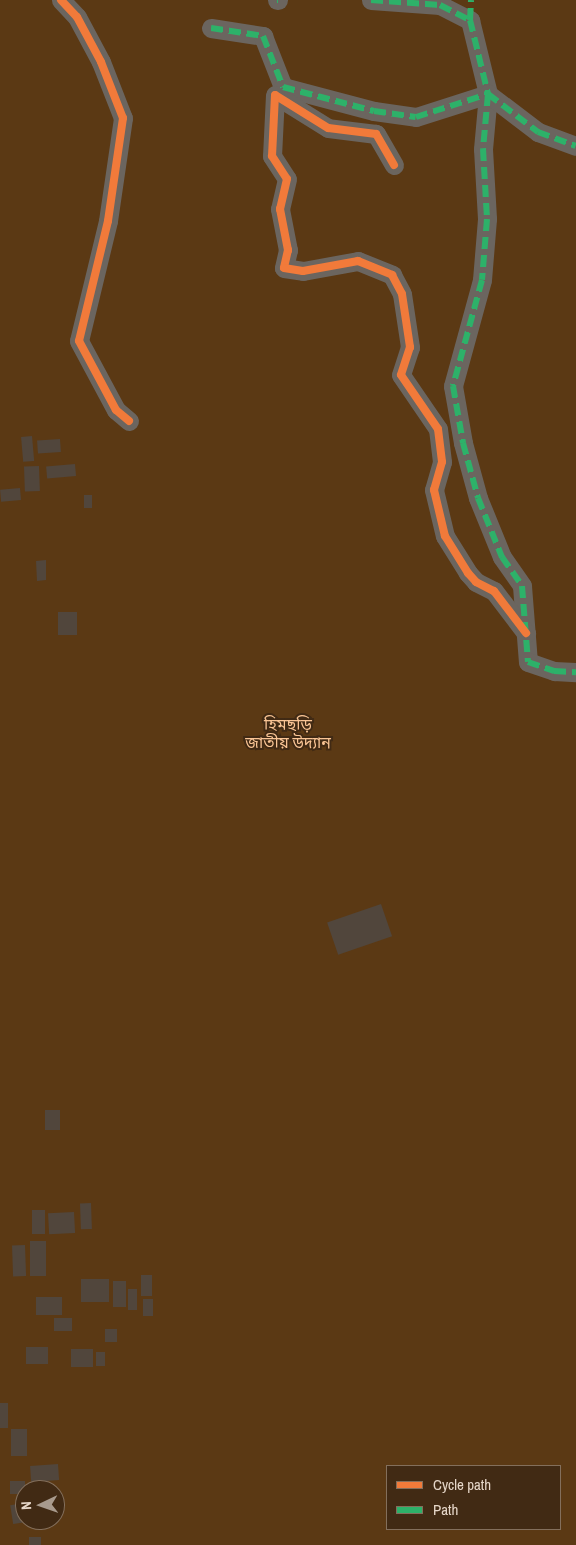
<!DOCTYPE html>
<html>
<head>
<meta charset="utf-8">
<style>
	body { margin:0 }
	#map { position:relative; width:576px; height:1545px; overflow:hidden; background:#362a1e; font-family:"Archivo Narrow","Noto Sans Bengali",sans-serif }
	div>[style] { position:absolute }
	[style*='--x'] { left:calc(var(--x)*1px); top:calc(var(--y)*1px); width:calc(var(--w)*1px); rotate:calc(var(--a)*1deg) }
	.green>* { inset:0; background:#5b3914 }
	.building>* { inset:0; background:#51463c; transform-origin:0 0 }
	.minor>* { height:19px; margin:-9.5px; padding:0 9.5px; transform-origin:9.5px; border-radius:9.5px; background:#6b655f }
	.quiet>* { height:6px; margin-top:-3px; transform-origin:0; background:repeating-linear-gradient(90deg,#2db169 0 12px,transparent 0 18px) }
	.cycleway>* { height:8px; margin:-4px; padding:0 4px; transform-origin:4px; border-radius:4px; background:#f17a3a }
	span { translate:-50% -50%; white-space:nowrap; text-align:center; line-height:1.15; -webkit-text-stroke:4px #412a14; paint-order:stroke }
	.park-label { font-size:16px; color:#fac595 }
	.legend { position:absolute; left:386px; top:1465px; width:175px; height:65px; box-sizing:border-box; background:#412a14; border:1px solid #836f5c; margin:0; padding:6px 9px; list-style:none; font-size:15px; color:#e6d7c9 }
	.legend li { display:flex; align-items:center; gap:10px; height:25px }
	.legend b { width:25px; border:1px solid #836f5c }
	.north { position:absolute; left:15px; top:1480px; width:50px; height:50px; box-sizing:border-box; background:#412a14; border:1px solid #836f5c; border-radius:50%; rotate:267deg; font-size:14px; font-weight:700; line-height:20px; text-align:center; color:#e6d7c9 }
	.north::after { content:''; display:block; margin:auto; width:18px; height:22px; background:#a89a8d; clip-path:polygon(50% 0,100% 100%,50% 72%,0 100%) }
</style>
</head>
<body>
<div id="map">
	<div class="green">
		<i style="clip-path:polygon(evenodd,0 0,576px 0,576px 1545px,0 1545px,0 0,387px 1466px,560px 1466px,560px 1529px,387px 1529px,387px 1466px,0 0,25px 1490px,55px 1490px,55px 1520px,25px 1520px,25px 1490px)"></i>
	</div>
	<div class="building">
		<i style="left:32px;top:436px;width:25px;height:11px;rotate:85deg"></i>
		<i style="left:60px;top:439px;width:13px;height:23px;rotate:86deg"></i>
		<i style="left:75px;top:464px;width:12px;height:29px;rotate:85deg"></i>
		<i style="left:39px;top:466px;width:25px;height:15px;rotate:88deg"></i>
		<i style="left:20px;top:488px;width:12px;height:20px;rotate:85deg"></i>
		<i style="left:84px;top:495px;width:8px;height:13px"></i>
		<i style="clip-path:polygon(46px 560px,46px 580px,37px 581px,36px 561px)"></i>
		<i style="left:77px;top:612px;width:23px;height:19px;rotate:90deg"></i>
		<i style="left:381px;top:904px;width:34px;height:57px;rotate:71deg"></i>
		<i style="left:45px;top:1110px;width:15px;height:20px"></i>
		<i style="left:91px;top:1203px;width:26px;height:11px;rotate:88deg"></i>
		<i style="left:32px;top:1210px;width:13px;height:24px"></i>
		<i style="left:74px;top:1212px;width:21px;height:26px;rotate:87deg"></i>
		<i style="left:30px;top:1241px;width:16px;height:35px"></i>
		<i style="left:25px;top:1245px;width:31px;height:13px;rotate:88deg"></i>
		<i style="left:141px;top:1275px;width:11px;height:21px"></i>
		<i style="left:109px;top:1279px;width:23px;height:28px;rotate:90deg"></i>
		<i style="left:126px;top:1281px;width:26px;height:13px;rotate:90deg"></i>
		<i style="left:137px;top:1289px;width:21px;height:9px;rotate:90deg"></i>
		<i style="left:36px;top:1297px;width:26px;height:18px"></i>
		<i style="left:143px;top:1299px;width:10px;height:17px"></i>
		<i style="left:72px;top:1318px;width:13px;height:18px;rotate:90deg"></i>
		<i style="left:105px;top:1329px;width:12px;height:13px"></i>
		<i style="left:26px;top:1347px;width:22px;height:17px"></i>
		<i style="left:71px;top:1349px;width:22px;height:18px"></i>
		<i style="left:96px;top:1352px;width:9px;height:14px"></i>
		<i style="left:0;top:1403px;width:8px;height:25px"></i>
		<i style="left:11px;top:1429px;width:16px;height:27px"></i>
		<i style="left:58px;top:1464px;width:16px;height:28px;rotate:86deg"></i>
		<i style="left:10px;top:1481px;width:15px;height:13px"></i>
		<i style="left:36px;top:1484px;width:13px;height:6px"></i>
		<i style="left:25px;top:1503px;width:19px;height:15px;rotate:81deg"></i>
		<i style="left:41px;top:1537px;width:8px;height:12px;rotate:90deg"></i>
	</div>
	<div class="minor">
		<i style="--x:61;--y:0;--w:23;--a:47"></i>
		<i style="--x:77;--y:17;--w:51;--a:61.9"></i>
		<i style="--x:101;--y:62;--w:60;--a:68.6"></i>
		<i style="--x:123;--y:118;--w:104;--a:98.3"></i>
		<i style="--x:108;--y:221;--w:123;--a:103.6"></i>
		<i style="--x:79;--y:341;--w:78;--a:61.8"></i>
		<i style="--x:116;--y:410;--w:17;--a:40"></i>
		<i style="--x:277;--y:0;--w:1;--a:0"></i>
		<i style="--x:371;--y:0;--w:69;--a:4.1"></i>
		<i style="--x:440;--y:5;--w:34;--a:27"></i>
		<i style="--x:470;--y:20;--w:76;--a:76.3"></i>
		<i style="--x:488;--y:94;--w:55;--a:95.2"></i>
		<i style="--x:483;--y:149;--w:70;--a:86.7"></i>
		<i style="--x:487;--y:219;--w:61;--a:94.7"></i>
		<i style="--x:482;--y:280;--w:110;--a:105.3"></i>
		<i style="--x:453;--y:386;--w:58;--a:80"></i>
		<i style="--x:463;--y:443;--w:57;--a:74.7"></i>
		<i style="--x:478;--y:498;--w:64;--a:67.9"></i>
		<i style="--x:502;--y:557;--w:35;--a:55"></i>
		<i style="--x:522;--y:586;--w:76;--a:85.5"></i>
		<i style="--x:528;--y:662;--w:28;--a:19"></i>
		<i style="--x:554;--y:671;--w:22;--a:3"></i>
		<i style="--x:211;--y:28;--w:53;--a:8.7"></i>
		<i style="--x:263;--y:36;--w:55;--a:68.6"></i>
		<i style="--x:283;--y:87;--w:94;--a:14.8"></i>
		<i style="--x:374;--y:111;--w:42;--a:8.1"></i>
		<i style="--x:416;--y:117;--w:76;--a:-17.7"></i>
		<i style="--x:488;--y:94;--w:63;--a:37.2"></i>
		<i style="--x:538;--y:132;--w:40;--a:20.2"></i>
		<i style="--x:394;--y:165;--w:36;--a:-120"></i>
		<i style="--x:376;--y:134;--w:48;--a:-172.9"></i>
		<i style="--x:328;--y:128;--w:62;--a:-148.1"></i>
		<i style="--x:275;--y:95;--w:61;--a:92.8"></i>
		<i style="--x:272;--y:156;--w:27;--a:57"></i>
		<i style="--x:287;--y:179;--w:31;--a:103"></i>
		<i style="--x:280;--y:209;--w:42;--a:79"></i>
		<i style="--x:288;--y:250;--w:18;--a:103"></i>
		<i style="--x:284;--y:268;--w:19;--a:9"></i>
		<i style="--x:303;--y:271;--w:56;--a:-10.3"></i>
		<i style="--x:358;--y:261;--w:37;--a:22"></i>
		<i style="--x:392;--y:275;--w:21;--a:62"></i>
		<i style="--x:402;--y:294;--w:54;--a:81.4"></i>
		<i style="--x:410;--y:347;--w:29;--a:108"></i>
		<i style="--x:401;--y:375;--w:65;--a:55.6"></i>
		<i style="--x:438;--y:429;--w:33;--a:83"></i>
		<i style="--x:442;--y:462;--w:29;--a:106"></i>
		<i style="--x:434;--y:490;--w:47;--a:76.6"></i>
		<i style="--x:445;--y:536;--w:44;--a:58.1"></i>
		<i style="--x:468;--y:573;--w:12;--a:48"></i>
		<i style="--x:476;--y:582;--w:20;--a:27"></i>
		<i style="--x:494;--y:591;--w:53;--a:52.7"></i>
	</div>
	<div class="quiet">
		<i style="--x:277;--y:0;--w:1;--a:0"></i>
		<i style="--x:371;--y:0;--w:69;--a:4.1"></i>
		<i style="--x:440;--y:5;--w:34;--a:27"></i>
		<i style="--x:470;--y:20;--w:76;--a:76.3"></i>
		<i style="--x:488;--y:94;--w:55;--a:95.2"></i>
		<i style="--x:483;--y:149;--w:70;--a:86.7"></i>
		<i style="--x:487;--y:219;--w:61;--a:94.7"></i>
		<i style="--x:482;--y:280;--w:110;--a:105.3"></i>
		<i style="--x:453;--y:386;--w:58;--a:80"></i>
		<i style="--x:463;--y:443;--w:57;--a:74.7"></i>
		<i style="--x:478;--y:498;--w:64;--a:67.9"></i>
		<i style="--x:502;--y:557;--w:35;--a:55"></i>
		<i style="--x:522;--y:586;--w:76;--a:85.5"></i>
		<i style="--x:528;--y:662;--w:28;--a:19"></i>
		<i style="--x:554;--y:671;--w:22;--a:3"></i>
		<i style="--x:470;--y:20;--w:20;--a:-87"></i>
		<i style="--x:211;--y:28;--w:53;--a:8.7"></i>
		<i style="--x:263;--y:36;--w:55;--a:68.6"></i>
		<i style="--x:283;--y:87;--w:94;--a:14.8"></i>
		<i style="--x:374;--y:111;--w:42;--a:8.1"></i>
		<i style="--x:416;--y:117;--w:76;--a:-17.7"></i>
		<i style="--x:488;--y:94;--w:63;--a:37.2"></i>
		<i style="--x:538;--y:132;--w:40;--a:20.2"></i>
	</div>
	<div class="cycleway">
		<i style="--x:61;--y:0;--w:23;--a:47"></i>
		<i style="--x:77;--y:17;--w:51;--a:61.9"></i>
		<i style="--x:101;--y:62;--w:60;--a:68.6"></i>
		<i style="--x:123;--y:118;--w:104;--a:98.3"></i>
		<i style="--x:108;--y:221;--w:123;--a:103.6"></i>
		<i style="--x:79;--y:341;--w:78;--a:61.8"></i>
		<i style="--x:116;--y:410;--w:17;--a:40"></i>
		<i style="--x:394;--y:165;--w:36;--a:-120"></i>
		<i style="--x:376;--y:134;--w:48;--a:-172.9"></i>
		<i style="--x:328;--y:128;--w:62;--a:-148.1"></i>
		<i style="--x:275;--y:95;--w:61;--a:92.8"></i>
		<i style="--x:272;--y:156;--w:27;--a:57"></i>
		<i style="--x:287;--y:179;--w:31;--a:103"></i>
		<i style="--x:280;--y:209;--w:42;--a:79"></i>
		<i style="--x:288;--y:250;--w:18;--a:103"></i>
		<i style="--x:284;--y:268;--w:19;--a:9"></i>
		<i style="--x:303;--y:271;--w:56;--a:-10.3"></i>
		<i style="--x:358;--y:261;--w:37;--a:22"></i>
		<i style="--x:392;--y:275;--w:21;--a:62"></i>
		<i style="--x:402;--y:294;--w:54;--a:81.4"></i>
		<i style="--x:410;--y:347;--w:29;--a:108"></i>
		<i style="--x:401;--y:375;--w:65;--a:55.6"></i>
		<i style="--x:438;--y:429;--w:33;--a:83"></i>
		<i style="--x:442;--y:462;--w:29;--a:106"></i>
		<i style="--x:434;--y:490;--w:47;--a:76.6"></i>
		<i style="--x:445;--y:536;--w:44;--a:58.1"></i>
		<i style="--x:468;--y:573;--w:12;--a:48"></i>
		<i style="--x:476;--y:582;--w:20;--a:27"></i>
		<i style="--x:494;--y:591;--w:53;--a:52.7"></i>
	</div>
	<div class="park-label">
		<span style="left:288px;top:733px">হিমছড়ি<br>জাতীয় উদ্যান</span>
	</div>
	<ul class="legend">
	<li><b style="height:6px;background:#f17a3a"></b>Cycle path</li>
	<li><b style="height:6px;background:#2db169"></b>Path</li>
	</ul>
	<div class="north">N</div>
</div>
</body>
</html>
